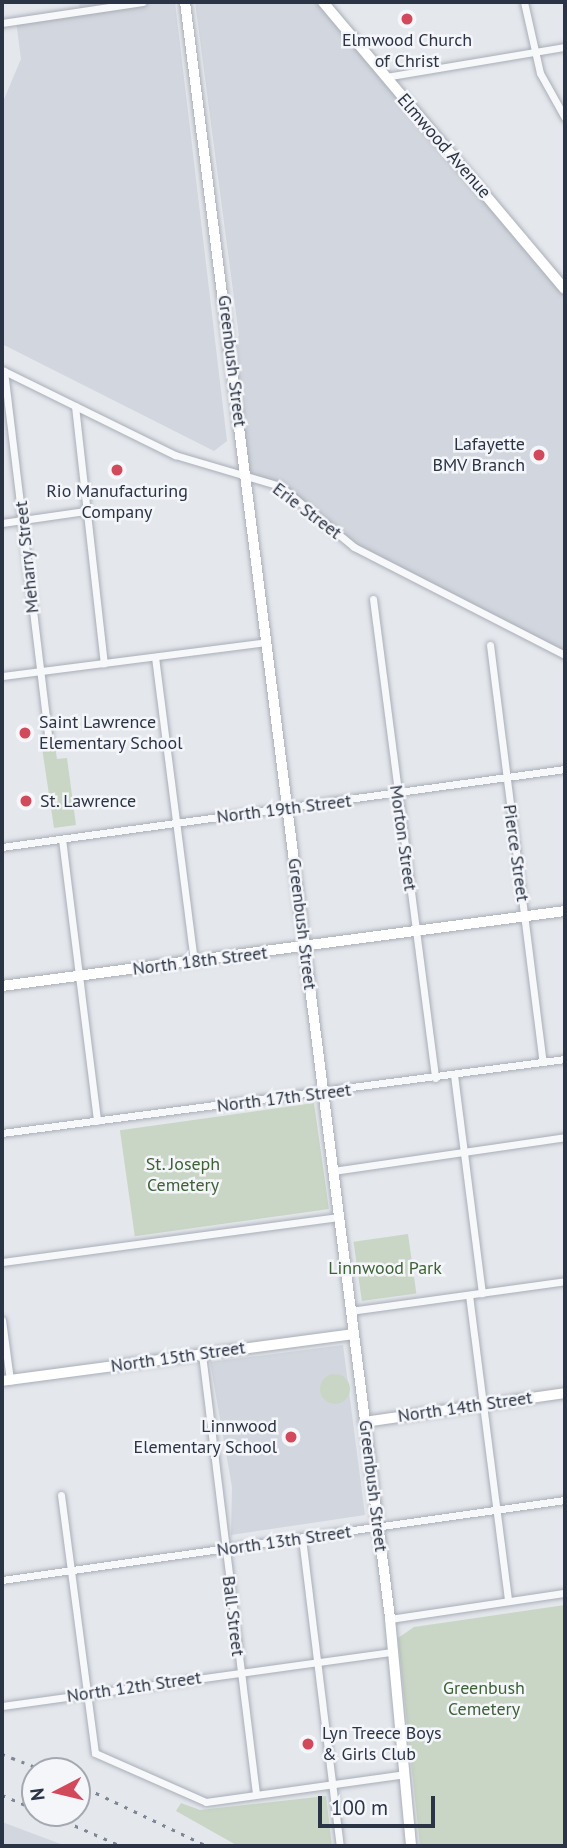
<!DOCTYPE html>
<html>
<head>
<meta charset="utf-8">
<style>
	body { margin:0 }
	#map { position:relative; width:567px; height:1848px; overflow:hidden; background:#e4e7ec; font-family:"PT Sans",sans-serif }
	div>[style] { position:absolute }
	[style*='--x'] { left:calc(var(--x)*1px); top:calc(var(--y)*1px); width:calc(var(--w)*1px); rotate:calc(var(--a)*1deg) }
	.built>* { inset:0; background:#d2d6de }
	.green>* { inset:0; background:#c9d6c5; transform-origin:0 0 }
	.round { border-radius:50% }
	.roads { filter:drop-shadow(0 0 2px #a9aeb7) drop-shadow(0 0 2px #a9aeb7) }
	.street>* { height:7px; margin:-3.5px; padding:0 3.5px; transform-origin:3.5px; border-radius:3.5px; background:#f7f8fa }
	.secondary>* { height:10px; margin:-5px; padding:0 5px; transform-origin:5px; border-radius:5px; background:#fff }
	.rail>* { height:2.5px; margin-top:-1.25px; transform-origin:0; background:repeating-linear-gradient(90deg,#7d8696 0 3.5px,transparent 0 10.5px) }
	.dots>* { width:19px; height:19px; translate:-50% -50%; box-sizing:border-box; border:4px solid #f4f6f9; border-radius:50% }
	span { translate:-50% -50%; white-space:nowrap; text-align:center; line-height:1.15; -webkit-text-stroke:5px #f4f6f9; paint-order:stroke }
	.poi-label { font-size:18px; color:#2b3445 }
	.right { translate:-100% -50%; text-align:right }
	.left { translate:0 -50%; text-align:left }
	.street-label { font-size:18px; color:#2b3445 }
	.park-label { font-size:18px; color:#3f6138 }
	.frame { position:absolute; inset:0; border:4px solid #2b3445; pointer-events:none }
	.north { position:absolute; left:21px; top:1757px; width:70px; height:70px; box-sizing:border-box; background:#f4f6f9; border:2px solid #a4a8b1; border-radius:50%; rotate:263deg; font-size:19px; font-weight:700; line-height:28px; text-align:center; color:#2b3445 }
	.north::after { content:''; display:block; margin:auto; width:24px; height:32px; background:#d1495b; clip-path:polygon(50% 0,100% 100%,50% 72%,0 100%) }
	.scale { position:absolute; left:318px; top:1796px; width:117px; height:32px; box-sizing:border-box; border:4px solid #2b3445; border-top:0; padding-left:9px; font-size:21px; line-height:24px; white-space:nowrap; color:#2b3445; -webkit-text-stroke:5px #f4f6f9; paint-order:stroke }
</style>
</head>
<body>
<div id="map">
	<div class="built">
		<i style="clip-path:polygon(79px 2px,175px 2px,227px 441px,214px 451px,2px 344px,2px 104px,21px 59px,16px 21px,80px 10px)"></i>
		<i style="clip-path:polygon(195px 2px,323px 2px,565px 289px,565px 655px,354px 547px,280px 486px,246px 472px,230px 344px,239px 336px)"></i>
		<i style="clip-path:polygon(343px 1345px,365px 1515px,231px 1535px,232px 1487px,210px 1362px)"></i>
		<i style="clip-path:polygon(2px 1822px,66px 1846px,2px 1846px)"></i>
	</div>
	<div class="green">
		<i style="clip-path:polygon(55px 747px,57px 759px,67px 758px,76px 825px,54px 828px,42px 748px)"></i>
		<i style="left:314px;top:1103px;width:107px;height:196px;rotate:82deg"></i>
		<i style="left:408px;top:1234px;width:60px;height:55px;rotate:82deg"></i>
		<i class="round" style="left:320px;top:1374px;width:30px;height:30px"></i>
		<i style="clip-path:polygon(565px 1605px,565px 1846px,420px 1846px,398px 1638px,414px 1627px)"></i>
		<i style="clip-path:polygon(326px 1796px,332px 1846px,238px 1846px,176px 1811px,181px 1803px,200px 1810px)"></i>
	</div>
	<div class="roads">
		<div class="street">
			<i style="--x:524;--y:2;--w:73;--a:77.3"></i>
			<i style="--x:540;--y:73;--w:51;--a:60.9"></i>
			<i style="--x:2;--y:23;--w:142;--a:-8.5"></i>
			<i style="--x:385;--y:77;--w:182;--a:-9.5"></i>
			<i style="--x:2;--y:370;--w:193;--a:26.2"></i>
			<i style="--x:175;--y:455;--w:109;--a:16.4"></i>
			<i style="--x:280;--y:486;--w:96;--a:39.5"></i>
			<i style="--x:354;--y:547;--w:237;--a:27.1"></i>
			<i style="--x:4;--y:371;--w:375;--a:83.1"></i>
			<i style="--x:75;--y:406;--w:259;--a:83.6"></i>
			<i style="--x:2;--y:523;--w:84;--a:-8.2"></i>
			<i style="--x:373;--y:599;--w:483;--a:82.6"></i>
			<i style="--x:490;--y:645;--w:420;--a:82.8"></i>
			<i style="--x:155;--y:657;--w:307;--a:82.7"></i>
			<i style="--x:2;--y:676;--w:267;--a:-7.3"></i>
			<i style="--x:62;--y:839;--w:284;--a:82.9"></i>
			<i style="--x:2;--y:847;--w:568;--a:-7.89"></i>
			<i style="--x:454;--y:1075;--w:220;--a:82.7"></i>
			<i style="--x:2;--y:1133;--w:568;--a:-7.49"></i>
			<i style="--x:333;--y:1171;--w:234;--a:-8.3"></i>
			<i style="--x:2;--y:1262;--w:340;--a:-7.6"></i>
			<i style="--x:469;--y:1295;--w:308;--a:82.7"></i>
			<i style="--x:350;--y:1311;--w:217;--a:-7.9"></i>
			<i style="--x:2;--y:1320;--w:61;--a:82.4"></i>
			<i style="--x:202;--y:1354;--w:444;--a:83"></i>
			<i style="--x:61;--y:1495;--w:260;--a:82.5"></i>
			<i style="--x:95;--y:1753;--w:121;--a:23.8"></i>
			<i style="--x:206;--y:1802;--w:200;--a:-8"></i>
			<i style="--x:302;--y:1538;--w:310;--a:83"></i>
			<i style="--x:2;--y:1580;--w:569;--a:-8.09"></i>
			<i style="--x:390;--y:1619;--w:177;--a:-8.5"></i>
			<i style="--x:2;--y:1706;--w:392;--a:-7.9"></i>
		</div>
		<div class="secondary">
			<i style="--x:185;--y:2;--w:1630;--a:82.77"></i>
			<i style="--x:390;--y:1619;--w:228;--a:84.7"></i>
			<i style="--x:323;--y:2;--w:375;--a:49.9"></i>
			<i style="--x:2;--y:986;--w:568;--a:-7.59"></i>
			<i style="--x:2;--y:1381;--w:354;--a:-7.6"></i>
			<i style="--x:364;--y:1422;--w:203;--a:-8.2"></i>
		</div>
	</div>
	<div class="rail">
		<i style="--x:2;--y:1754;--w:47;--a:21.1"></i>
		<i style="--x:77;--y:1784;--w:144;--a:25.5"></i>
		<i style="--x:2;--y:1795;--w:36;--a:23"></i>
		<i style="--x:46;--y:1813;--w:82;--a:23.7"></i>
	</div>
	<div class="dots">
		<i style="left:407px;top:19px;background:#d1495b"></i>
		<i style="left:539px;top:455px;background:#d1495b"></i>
		<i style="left:117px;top:470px;background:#d1495b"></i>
		<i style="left:25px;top:733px;background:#d1495b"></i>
		<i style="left:26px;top:801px;background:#d1495b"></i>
		<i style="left:291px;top:1437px;background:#d1495b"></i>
		<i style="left:308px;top:1744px;background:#d1495b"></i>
	</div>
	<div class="poi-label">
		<span style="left:407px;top:51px">Elmwood Church<br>of Christ</span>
		<span class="right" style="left:525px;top:455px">Lafayette<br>BMV Branch</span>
		<span style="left:117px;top:502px">Rio Manufacturing<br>Company</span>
		<span class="left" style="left:39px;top:733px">Saint Lawrence<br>Elementary School</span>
		<span class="left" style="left:40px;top:801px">St. Lawrence</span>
		<span class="right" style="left:277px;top:1437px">Linnwood<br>Elementary School</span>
		<span class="left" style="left:322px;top:1744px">Lyn Treece Boys<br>&amp; Girls Club</span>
	</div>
	<div class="street-label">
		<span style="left:444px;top:146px;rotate:49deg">Elmwood Avenue</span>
		<span style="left:232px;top:361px;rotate:83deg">Greenbush Street</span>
		<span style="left:307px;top:511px;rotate:37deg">Erie Street</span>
		<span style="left:27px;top:557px;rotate:-96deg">Meharry Street</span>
		<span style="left:284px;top:809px;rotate:-7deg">North 19th Street</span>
		<span style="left:403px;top:838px;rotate:82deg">Morton Street</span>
		<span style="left:516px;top:853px;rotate:82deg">Pierce Street</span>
		<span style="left:302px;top:924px;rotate:83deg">Greenbush Street</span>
		<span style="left:200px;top:961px;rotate:-7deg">North 18th Street</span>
		<span style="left:284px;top:1098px;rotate:-7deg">North 17th Street</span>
		<span style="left:178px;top:1357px;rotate:-8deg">North 15th Street</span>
		<span style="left:465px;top:1407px;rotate:-8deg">North 14th Street</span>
		<span style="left:373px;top:1486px;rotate:83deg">Greenbush Street</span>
		<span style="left:284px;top:1541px;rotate:-8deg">North 13th Street</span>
		<span style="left:233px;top:1616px;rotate:83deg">Ball Street</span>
		<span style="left:134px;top:1687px;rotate:-8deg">North 12th Street</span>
	</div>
	<div class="park-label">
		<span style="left:183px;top:1175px">St. Joseph<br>Cemetery</span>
		<span style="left:385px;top:1268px">Linnwood Park</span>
		<span style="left:484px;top:1699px">Greenbush<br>Cemetery</span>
	</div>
	<div class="frame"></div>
	<div class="north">N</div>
	<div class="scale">100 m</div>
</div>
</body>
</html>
